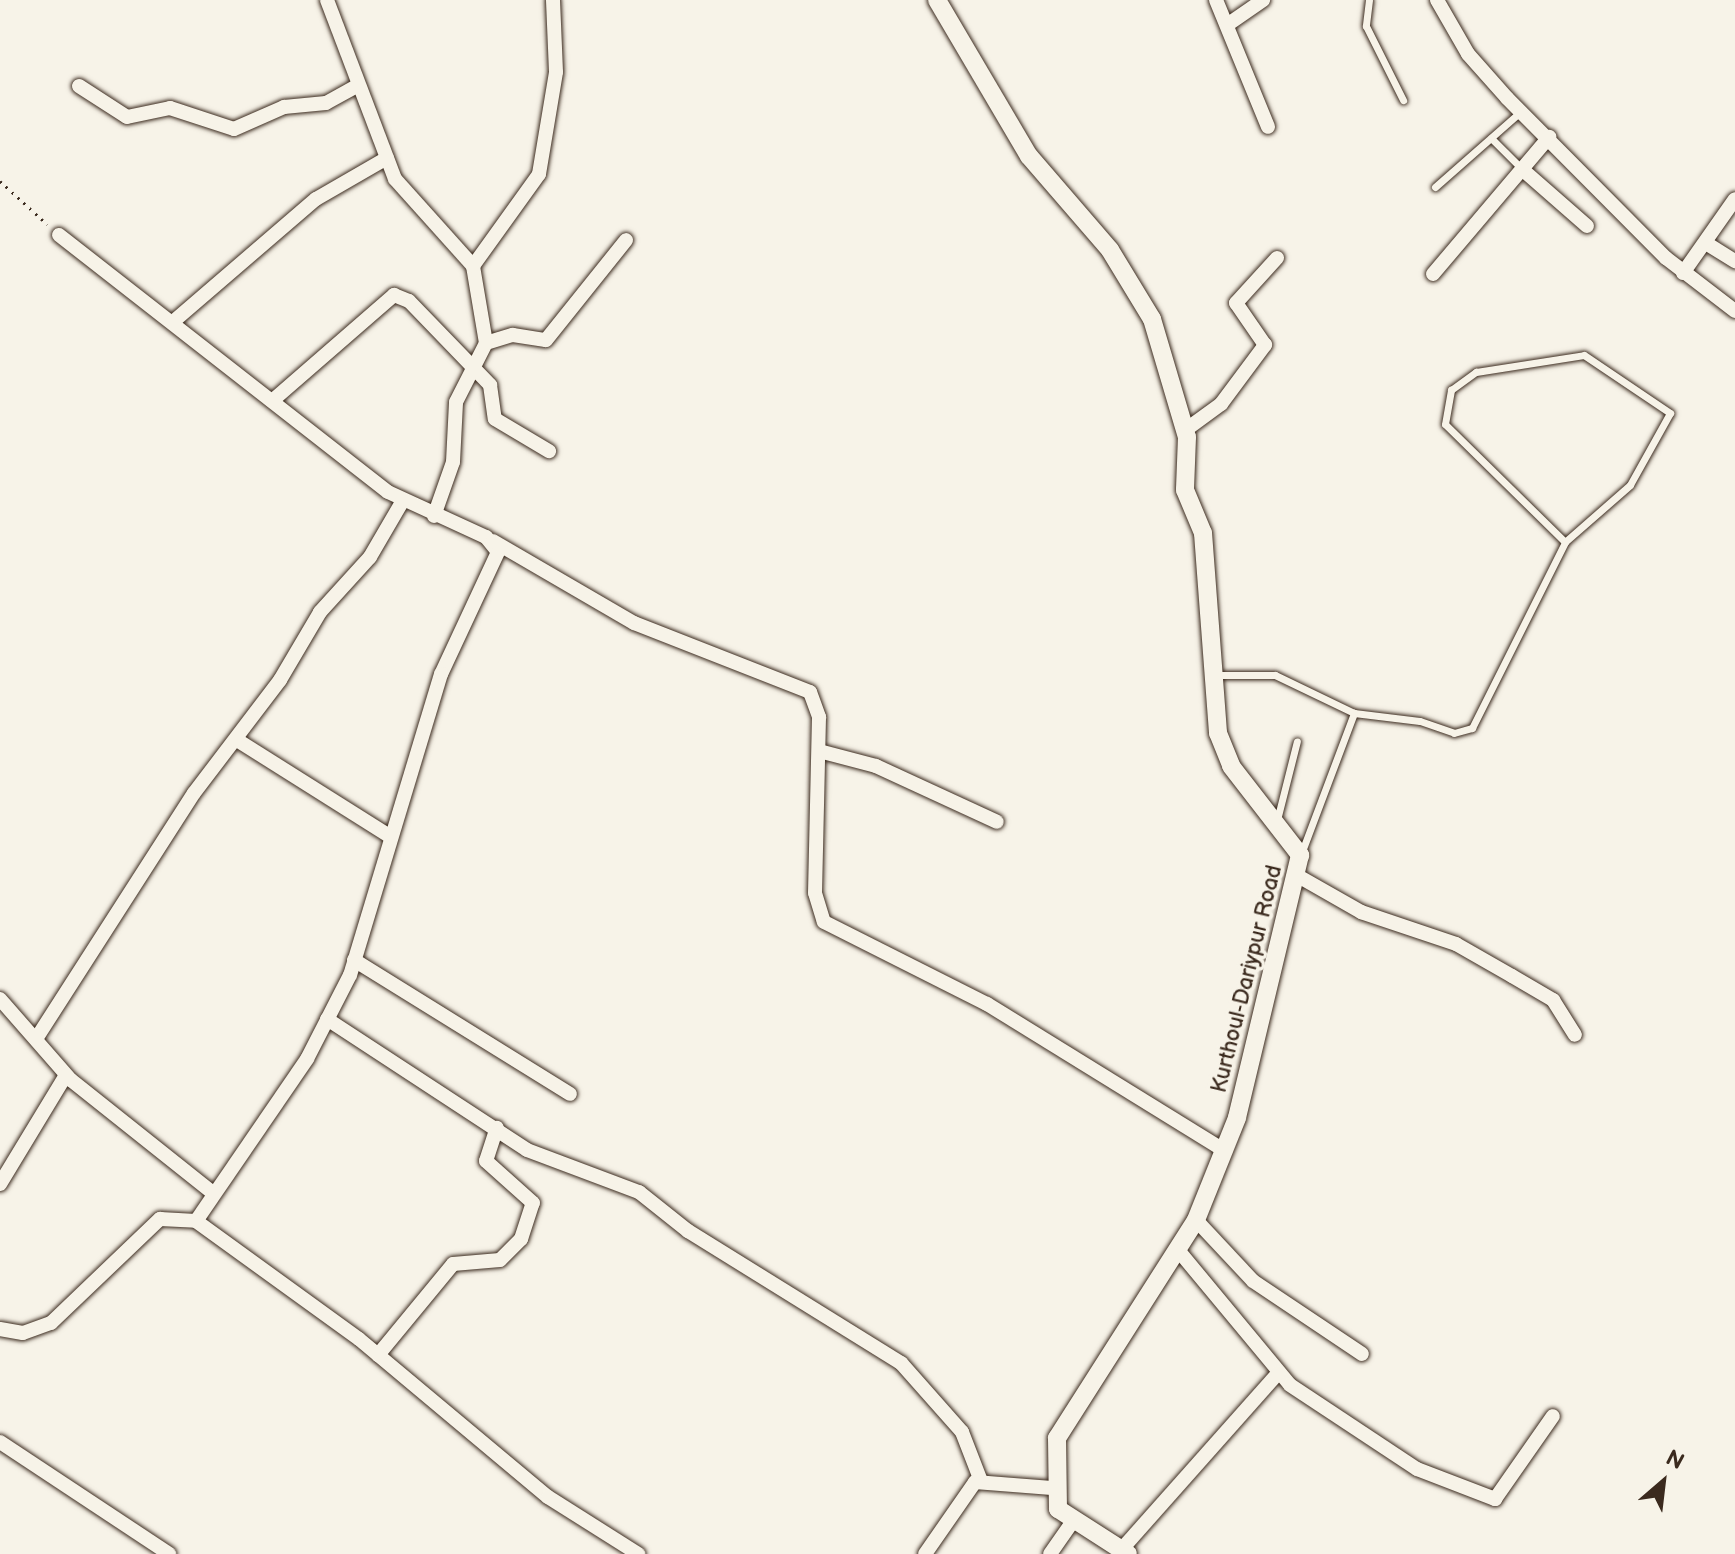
<!DOCTYPE html>
<html>
<head>
<meta charset="utf-8">
<style>
	body { margin:0 }
	#map { position:relative; width:1735px; height:1554px; overflow:hidden; background:#f7f3e8; font-family:"Balsamiq Sans",sans-serif }
	div>[style] { position:absolute }
	[style*='--x'] { left:calc(var(--x)*1px); top:calc(var(--y)*1px); width:calc(var(--w)*1px); rotate:calc(var(--a)*1deg) }
	.path>* { height:3px; margin-top:-1.5px; transform-origin:0; background:repeating-linear-gradient(90deg,#3b2a1e 0 2px,transparent 0 8px) }
	.roads { filter:drop-shadow(0 0 2px #3b2a1e) drop-shadow(0 0 2px #3b2a1e) }
	.lane>* { height:7px; margin:-3.5px; padding:0 3.5px; transform-origin:3.5px; border-radius:3.5px; background:#f7f3e8 }
	.street>* { height:14px; margin:-7px; padding:0 7px; transform-origin:7px; border-radius:7px; background:#f7f3e8 }
	.secondary>* { height:18px; margin:-9px; padding:0 9px; transform-origin:9px; border-radius:9px; background:#f7f3e8 }
	span { translate:-50% -50%; white-space:nowrap; text-align:center; line-height:1.15; -webkit-text-stroke:7px #f7f3e8; paint-order:stroke }
	.street-label { font-size:22px; color:#3b2a1e }
	.north { position:absolute; left:1623px; top:1442px; width:80px; height:80px; -webkit-text-stroke:6px #f7f3e8; paint-order:stroke; rotate:28deg; font-size:22px; font-weight:700; line-height:32px; text-align:center; color:#3b2a1e }
	.north::after { content:''; display:block; margin:auto; width:28px; height:36px; background:#3b2a1e; clip-path:polygon(50% 0,100% 100%,50% 72%,0 100%) }
</style>
</head>
<body>
<div id="map">
	<div class="path">
		<i style="--x:0;--y:181;--w:64;--a:42.5"></i>
	</div>
	<div class="roads">
		<div class="lane">
			<i style="--x:1369;--y:0;--w:26;--a:97"></i>
			<i style="--x:1366;--y:26;--w:83;--a:63.4"></i>
			<i style="--x:1491;--y:138;--w:45;--a:45"></i>
			<i style="--x:1435;--y:187;--w:113;--a:-41.4"></i>
			<i style="--x:1214;--y:675;--w:61;--a:0"></i>
			<i style="--x:1275;--y:675;--w:88;--a:25.7"></i>
			<i style="--x:1354;--y:713;--w:66;--a:6.9"></i>
			<i style="--x:1420;--y:721;--w:36;--a:19"></i>
			<i style="--x:1454;--y:733;--w:19;--a:-16"></i>
			<i style="--x:1472;--y:728;--w:208;--a:-63.4"></i>
			<i style="--x:1565;--y:542;--w:168;--a:-135.5"></i>
			<i style="--x:1445;--y:424;--w:35;--a:-80"></i>
			<i style="--x:1451;--y:390;--w:31;--a:-36"></i>
			<i style="--x:1476;--y:372;--w:109;--a:-8.9"></i>
			<i style="--x:1584;--y:355;--w:104;--a:34"></i>
			<i style="--x:1670;--y:413;--w:82;--a:119.1"></i>
			<i style="--x:1630;--y:485;--w:86;--a:138.8"></i>
			<i style="--x:1277;--y:820;--w:81;--a:-75.8"></i>
			<i style="--x:1301;--y:854;--w:151;--a:-69.4"></i>
		</div>
		<div class="street">
			<i style="--x:327;--y:0;--w:191;--a:69.2"></i>
			<i style="--x:395;--y:179;--w:117;--a:48.1"></i>
			<i style="--x:1216;--y:0;--w:137;--a:67.7"></i>
			<i style="--x:1437;--y:0;--w:62;--a:60.1"></i>
			<i style="--x:1468;--y:54;--w:59;--a:48.4"></i>
			<i style="--x:1507;--y:98;--w:226;--a:45.2"></i>
			<i style="--x:1666;--y:258;--w:87;--a:37.5"></i>
			<i style="--x:1227;--y:25;--w:44;--a:-34.8"></i>
			<i style="--x:79;--y:86;--w:57;--a:32.9"></i>
			<i style="--x:127;--y:117;--w:44;--a:-11.8"></i>
			<i style="--x:170;--y:108;--w:67;--a:18.2"></i>
			<i style="--x:234;--y:129;--w:55;--a:-23.7"></i>
			<i style="--x:284;--y:107;--w:42;--a:-5.4"></i>
			<i style="--x:326;--y:103;--w:37;--a:-29"></i>
			<i style="--x:1523;--y:170;--w:85;--a:41.2"></i>
			<i style="--x:59;--y:235;--w:417;--a:38"></i>
			<i style="--x:388;--y:492;--w:108;--a:24.7"></i>
			<i style="--x:486;--y:537;--w:19;--a:51"></i>
			<i style="--x:498;--y:552;--w:135;--a:115"></i>
			<i style="--x:441;--y:674;--w:314;--a:106.8"></i>
			<i style="--x:350;--y:975;--w:94;--a:117.1"></i>
			<i style="--x:307;--y:1059;--w:196;--a:124.4"></i>
			<i style="--x:1709;--y:245;--w:31;--a:32"></i>
			<i style="--x:1683;--y:273;--w:90;--a:-54.9"></i>
			<i style="--x:1433;--y:274;--w:180;--a:-49.7"></i>
			<i style="--x:174;--y:321;--w:187;--a:-40.7"></i>
			<i style="--x:316;--y:199;--w:82;--a:-30"></i>
			<i style="--x:486;--y:343;--w:28;--a:-17"></i>
			<i style="--x:513;--y:335;--w:33;--a:9"></i>
			<i style="--x:546;--y:340;--w:128;--a:-51.3"></i>
			<i style="--x:272;--y:401;--w:162;--a:-41"></i>
			<i style="--x:394;--y:295;--w:16;--a:22"></i>
			<i style="--x:409;--y:301;--w:117;--a:46"></i>
			<i style="--x:490;--y:385;--w:34;--a:82"></i>
			<i style="--x:495;--y:419;--w:63;--a:30.7"></i>
			<i style="--x:1184;--y:431;--w:46;--a:-36.1"></i>
			<i style="--x:1221;--y:404;--w:74;--a:-53.3"></i>
			<i style="--x:1265;--y:345;--w:51;--a:-124.6"></i>
			<i style="--x:1236;--y:303;--w:61;--a:-47.7"></i>
			<i style="--x:434;--y:516;--w:57;--a:-70.6"></i>
			<i style="--x:453;--y:462;--w:60;--a:-87.1"></i>
			<i style="--x:456;--y:402;--w:66;--a:-63"></i>
			<i style="--x:486;--y:343;--w:78;--a:-99.6"></i>
			<i style="--x:473;--y:266;--w:113;--a:-54.3"></i>
			<i style="--x:539;--y:174;--w:103;--a:-80.5"></i>
			<i style="--x:556;--y:72;--w:72;--a:-92.4"></i>
			<i style="--x:493;--y:541;--w:163;--a:30.2"></i>
			<i style="--x:634;--y:623;--w:189;--a:21.4"></i>
			<i style="--x:810;--y:692;--w:27;--a:70"></i>
			<i style="--x:819;--y:717;--w:176;--a:91.3"></i>
			<i style="--x:815;--y:893;--w:30;--a:73"></i>
			<i style="--x:824;--y:922;--w:182;--a:26.7"></i>
			<i style="--x:987;--y:1004;--w:280;--a:31.7"></i>
			<i style="--x:237;--y:740;--w:182;--a:32.2"></i>
			<i style="--x:819;--y:751;--w:59;--a:14.7"></i>
			<i style="--x:876;--y:766;--w:133;--a:24.8"></i>
			<i style="--x:1298;--y:876;--w:73;--a:29.7"></i>
			<i style="--x:1361;--y:912;--w:100;--a:18.6"></i>
			<i style="--x:1456;--y:944;--w:64;--a:29.7"></i>
			<i style="--x:1512;--y:976;--w:48;--a:30.3"></i>
			<i style="--x:1553;--y:1000;--w:41;--a:57.8"></i>
			<i style="--x:354;--y:960;--w:254;--a:31.8"></i>
			<i style="--x:0;--y:999;--w:108;--a:48.8"></i>
			<i style="--x:71;--y:1080;--w:181;--a:38.5"></i>
			<i style="--x:327;--y:1019;--w:239;--a:33.2"></i>
			<i style="--x:527;--y:1150;--w:120;--a:20.6"></i>
			<i style="--x:639;--y:1192;--w:63;--a:38.5"></i>
			<i style="--x:688;--y:1231;--w:251;--a:31.8"></i>
			<i style="--x:901;--y:1363;--w:92;--a:48.5"></i>
			<i style="--x:962;--y:1432;--w:53;--a:68.8"></i>
			<i style="--x:36;--y:1039;--w:292;--a:-57.3"></i>
			<i style="--x:194;--y:793;--w:142;--a:-52.7"></i>
			<i style="--x:280;--y:680;--w:79;--a:-59.5"></i>
			<i style="--x:320;--y:612;--w:74;--a:-47.7"></i>
			<i style="--x:370;--y:557;--w:64;--a:-59.8"></i>
			<i style="--x:0;--y:1184;--w:127;--a:-58.8"></i>
			<i style="--x:1196;--y:1220;--w:83;--a:46.9"></i>
			<i style="--x:1253;--y:1281;--w:131;--a:33.8"></i>
			<i style="--x:1178;--y:1250;--w:175;--a:50.3"></i>
			<i style="--x:1290;--y:1385;--w:152;--a:33.5"></i>
			<i style="--x:1417;--y:1469;--w:84;--a:21"></i>
			<i style="--x:1495;--y:1499;--w:101;--a:-55.1"></i>
			<i style="--x:0;--y:1329;--w:23;--a:10"></i>
			<i style="--x:23;--y:1333;--w:30;--a:-20"></i>
			<i style="--x:51;--y:1323;--w:151;--a:-43.7"></i>
			<i style="--x:160;--y:1219;--w:36;--a:3"></i>
			<i style="--x:196;--y:1221;--w:201;--a:35.9"></i>
			<i style="--x:359;--y:1339;--w:246;--a:39.9"></i>
			<i style="--x:548;--y:1497;--w:107;--a:32.3"></i>
			<i style="--x:378;--y:1355;--w:118;--a:-50.5"></i>
			<i style="--x:453;--y:1264;--w:47;--a:-4.9"></i>
			<i style="--x:500;--y:1260;--w:30;--a:-45"></i>
			<i style="--x:521;--y:1239;--w:38;--a:-72"></i>
			<i style="--x:533;--y:1203;--w:63;--a:-138.2"></i>
			<i style="--x:486;--y:1161;--w:35;--a:-72"></i>
			<i style="--x:0;--y:1442;--w:203;--a:33.5"></i>
			<i style="--x:1121;--y:1550;--w:237;--a:-48.4"></i>
			<i style="--x:925;--y:1554;--w:88;--a:-55.2"></i>
			<i style="--x:975;--y:1482;--w:77;--a:4.5"></i>
			<i style="--x:1050;--y:1554;--w:40;--a:-55.1"></i>
		</div>
		<div class="secondary">
			<i style="--x:937;--y:0;--w:181;--a:59.5"></i>
			<i style="--x:1029;--y:156;--w:124;--a:49.2"></i>
			<i style="--x:1110;--y:250;--w:81;--a:58.7"></i>
			<i style="--x:1152;--y:319;--w:123;--a:73.5"></i>
			<i style="--x:1187;--y:437;--w:53;--a:92.2"></i>
			<i style="--x:1185;--y:490;--w:47;--a:67.3"></i>
			<i style="--x:1203;--y:533;--w:201;--a:85.7"></i>
			<i style="--x:1218;--y:733;--w:35;--a:68"></i>
			<i style="--x:1231;--y:766;--w:113;--a:52.2"></i>
			<i style="--x:1300;--y:855;--w:270;--a:103.5"></i>
			<i style="--x:1237;--y:1118;--w:110;--a:111.9"></i>
			<i style="--x:1196;--y:1220;--w:259;--a:122.5"></i>
			<i style="--x:1057;--y:1438;--w:71;--a:89.2"></i>
			<i style="--x:1058;--y:1509;--w:83;--a:32.7"></i>
		</div>
	</div>
	<div class="street-label">
		<span style="left:1247px;top:979px;rotate:-76deg">Kurthoul-Dariypur Road</span>
	</div>
	<div class="north">N</div>
</div>
</body>
</html>
